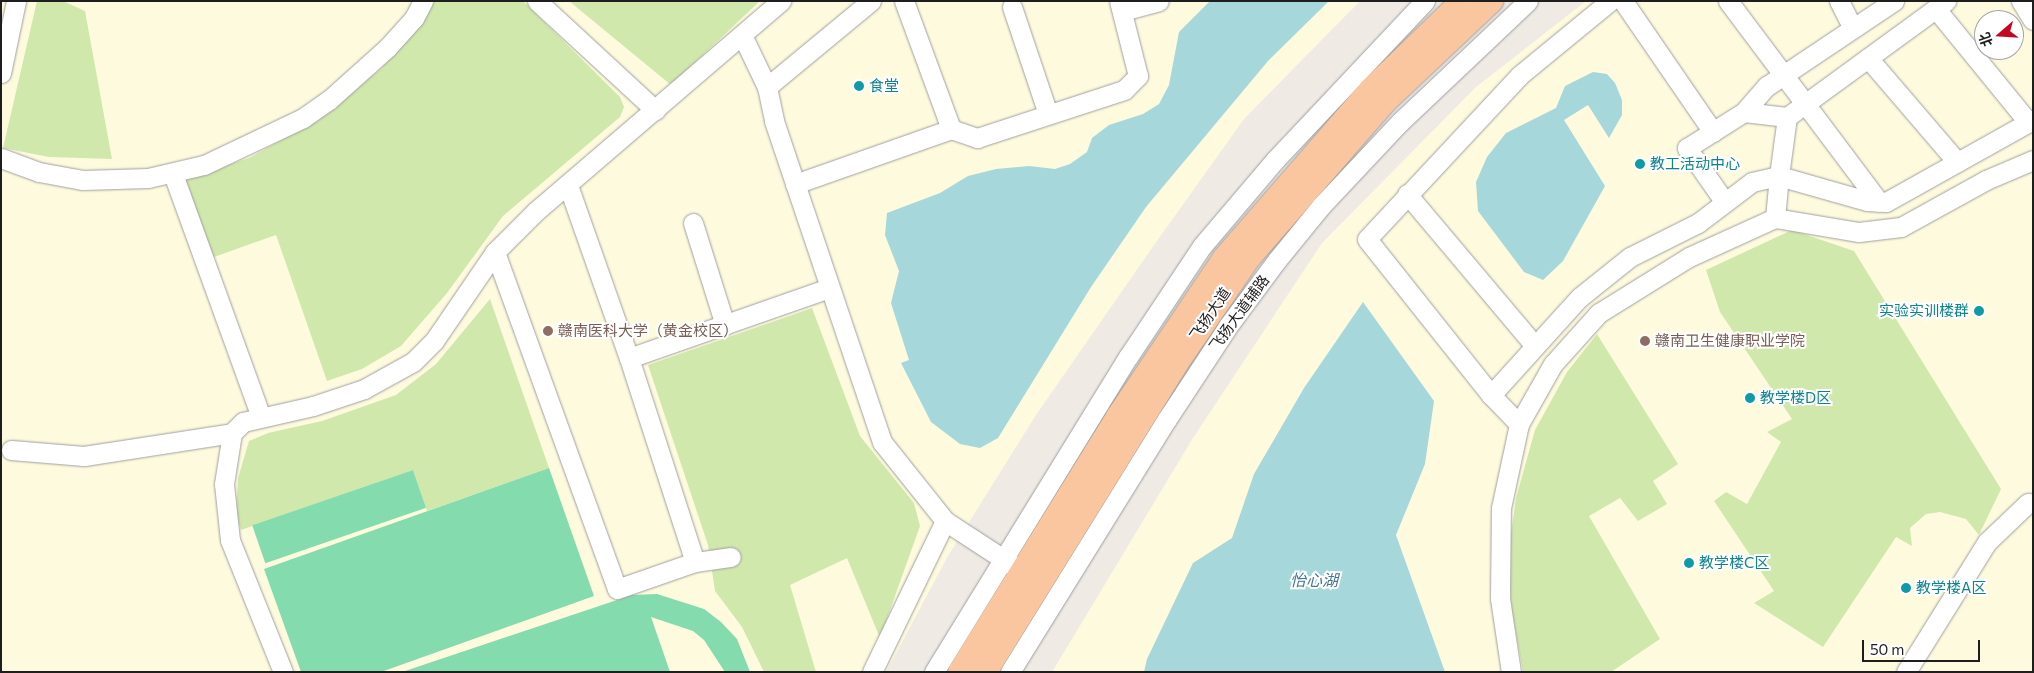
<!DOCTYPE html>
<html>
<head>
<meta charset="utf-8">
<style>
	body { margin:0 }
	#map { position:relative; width:2034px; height:673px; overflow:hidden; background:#efeae4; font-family:Commissioner,"Noto Sans SC",sans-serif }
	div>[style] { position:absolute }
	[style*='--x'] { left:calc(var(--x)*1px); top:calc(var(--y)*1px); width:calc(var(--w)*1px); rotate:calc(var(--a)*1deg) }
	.education>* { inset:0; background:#fefade }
	.grass>* { inset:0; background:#d1e8ac }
	.pitch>* { inset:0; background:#84dcae; transform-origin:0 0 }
	.water>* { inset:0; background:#a6d7db }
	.roads { filter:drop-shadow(0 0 1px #9f9f9f) drop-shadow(0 0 1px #9f9f9f) }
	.minor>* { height:19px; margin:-9.5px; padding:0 9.5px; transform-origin:9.5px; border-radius:9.5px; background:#fff }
	.major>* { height:24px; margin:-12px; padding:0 12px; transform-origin:12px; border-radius:12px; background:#f9c69f }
	.dots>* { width:14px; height:14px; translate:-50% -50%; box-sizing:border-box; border:2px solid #fff; border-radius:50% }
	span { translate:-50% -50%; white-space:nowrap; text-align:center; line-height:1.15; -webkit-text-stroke:4px #fff; paint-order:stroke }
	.culture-label { font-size:15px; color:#0d838f }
	.left { translate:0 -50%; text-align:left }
	.right { translate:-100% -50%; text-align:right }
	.street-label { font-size:15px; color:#1e1e1e }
	.education-label { font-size:15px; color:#785e54 }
	.water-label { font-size:16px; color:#447794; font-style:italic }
	.frame { position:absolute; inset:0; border:2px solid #1e1e1e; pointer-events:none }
	.north { position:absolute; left:1974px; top:10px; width:50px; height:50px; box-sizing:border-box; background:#fff; border:1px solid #a5a5a5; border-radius:50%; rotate:251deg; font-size:14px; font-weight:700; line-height:20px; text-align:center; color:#1e1e1e }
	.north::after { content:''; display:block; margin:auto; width:18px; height:22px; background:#c60621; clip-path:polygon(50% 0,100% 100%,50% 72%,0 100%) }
	.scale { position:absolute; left:1862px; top:640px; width:118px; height:22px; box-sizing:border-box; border:2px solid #1e1e1e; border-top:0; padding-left:6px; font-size:15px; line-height:18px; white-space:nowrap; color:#1e1e1e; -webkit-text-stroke:4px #fff; paint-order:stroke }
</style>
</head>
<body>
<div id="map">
	<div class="education">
		<i style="clip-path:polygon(1px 1px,1360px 1px,1244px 119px,1152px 248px,1036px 415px,948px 556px,886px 672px,1px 672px)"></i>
		<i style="clip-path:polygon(evenodd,1586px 1px,2033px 1px,2033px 672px,1052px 672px,1193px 438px,1322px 243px,1476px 87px,1586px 1px,1984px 20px,2014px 20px,2014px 50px,1984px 50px,1984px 20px)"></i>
	</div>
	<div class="grass">
		<i style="clip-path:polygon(37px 1px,63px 1px,85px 11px,112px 159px,49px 157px,3px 148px)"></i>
		<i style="clip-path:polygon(435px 1px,523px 1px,620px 97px,624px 107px,620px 117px,503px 216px,447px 293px,401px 346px,362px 369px,327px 381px,276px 235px,214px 257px,183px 180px,249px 158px,309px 125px,381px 69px)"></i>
		<i style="clip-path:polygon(569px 1px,760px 1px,671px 85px)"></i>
		<i style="clip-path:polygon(1792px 230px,1854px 251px,2001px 489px,1979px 535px,1966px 519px,1940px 512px,1926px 514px,1910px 528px,1912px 546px,1896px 537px,1823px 647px,1754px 603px,1774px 591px,1714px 501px,1726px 492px,1747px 504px,1781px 442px,1767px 432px,1792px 419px,1720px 312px,1706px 270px)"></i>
		<i style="clip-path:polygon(490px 299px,549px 468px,427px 511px,413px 470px,241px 530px,236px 515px,238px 478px,249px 441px,268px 433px,322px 421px,396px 395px,436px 364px)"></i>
		<i style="clip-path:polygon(812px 308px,860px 436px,914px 503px,920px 526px,880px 638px,847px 558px,790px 585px,816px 672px,764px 672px,742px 627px,715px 591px,708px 545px,648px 365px)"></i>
		<i style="clip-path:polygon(1597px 334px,1678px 464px,1653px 481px,1667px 504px,1638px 521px,1620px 498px,1589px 516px,1660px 639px,1611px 672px,1523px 672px,1512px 612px,1508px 556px,1516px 498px,1535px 430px,1567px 372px)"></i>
	</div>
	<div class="pitch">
		<i style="clip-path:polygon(549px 468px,594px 596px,381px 672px,301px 672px,264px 569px)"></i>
		<i style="left:413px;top:470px;width:40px;height:170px;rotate:71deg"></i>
		<i style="clip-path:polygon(657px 594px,704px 609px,721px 622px,737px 639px,750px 672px,725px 672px,704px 640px,693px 631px,651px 617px,670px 672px,402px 672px,632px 595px)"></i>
	</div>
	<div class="water">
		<i style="clip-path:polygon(1210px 1px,1329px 1px,1268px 61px,1146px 207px,1091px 287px,998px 438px,980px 448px,960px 444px,931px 422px,901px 363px,909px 360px,891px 303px,899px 271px,885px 235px,887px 213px,940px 193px,968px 176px,996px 169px,1029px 166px,1055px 169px,1070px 164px,1087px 152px,1092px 138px,1109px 125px,1143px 114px,1159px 104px,1169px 85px,1179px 32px)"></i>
		<i style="clip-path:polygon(1593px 72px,1607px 74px,1615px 83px,1622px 100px,1622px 115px,1609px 138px,1588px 105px,1564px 120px,1605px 186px,1563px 261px,1543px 280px,1524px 272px,1478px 211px,1476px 182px,1487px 157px,1506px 133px,1556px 108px,1565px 86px)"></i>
		<i style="clip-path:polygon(1363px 302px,1434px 401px,1425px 464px,1396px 535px,1445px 672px,1144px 672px,1147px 659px,1193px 563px,1232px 538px,1254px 474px,1304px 388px)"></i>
	</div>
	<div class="roads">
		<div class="minor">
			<i style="--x:537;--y:1;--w:161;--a:42.7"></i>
			<i style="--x:904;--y:1;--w:136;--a:69.8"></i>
			<i style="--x:1623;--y:1;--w:159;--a:55.5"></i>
			<i style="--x:1728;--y:1;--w:251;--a:53.1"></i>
			<i style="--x:1839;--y:1;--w:30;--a:63"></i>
			<i style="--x:2021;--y:1;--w:22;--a:58"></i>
			<i style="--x:1012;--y:7;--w:113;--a:71.4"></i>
			<i style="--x:1936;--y:9;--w:146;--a:50.8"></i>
			<i style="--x:1122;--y:11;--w:38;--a:-15"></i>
			<i style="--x:743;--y:37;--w:55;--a:64.4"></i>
			<i style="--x:767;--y:87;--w:35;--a:78"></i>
			<i style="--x:774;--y:121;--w:339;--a:71.4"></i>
			<i style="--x:882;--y:442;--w:101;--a:51.4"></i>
			<i style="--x:1868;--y:58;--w:137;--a:49.4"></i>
			<i style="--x:1;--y:73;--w:74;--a:-78.2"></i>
			<i style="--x:767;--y:87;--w:135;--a:-39.6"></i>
			<i style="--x:1744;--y:112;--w:35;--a:-49"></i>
			<i style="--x:1767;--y:86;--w:153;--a:-33.8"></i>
			<i style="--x:1;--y:158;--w:40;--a:20.2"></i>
			<i style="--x:39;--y:172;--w:45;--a:10.3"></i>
			<i style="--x:83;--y:180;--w:65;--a:-1.8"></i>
			<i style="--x:148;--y:178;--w:57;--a:-13.1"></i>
			<i style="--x:204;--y:165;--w:110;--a:-25.4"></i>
			<i style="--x:303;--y:118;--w:32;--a:-35"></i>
			<i style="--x:329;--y:100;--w:79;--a:-41.9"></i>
			<i style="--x:388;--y:47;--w:39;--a:-48"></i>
			<i style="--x:414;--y:18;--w:19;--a:-62"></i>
			<i style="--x:173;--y:174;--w:258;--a:70.1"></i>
			<i style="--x:795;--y:184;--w:165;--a:-19.4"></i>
			<i style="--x:951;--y:129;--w:28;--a:19"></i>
			<i style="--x:977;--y:138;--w:155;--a:-18.1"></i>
			<i style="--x:1124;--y:90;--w:20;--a:-45"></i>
			<i style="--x:1138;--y:76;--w:77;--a:-104.2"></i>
			<i style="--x:568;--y:185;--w:183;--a:70.6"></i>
			<i style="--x:629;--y:358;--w:214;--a:72.1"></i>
			<i style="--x:1407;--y:194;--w:197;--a:49.9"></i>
			<i style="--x:1724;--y:201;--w:65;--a:-124.9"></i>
			<i style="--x:1687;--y:148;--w:67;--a:-32.3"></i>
			<i style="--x:1744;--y:112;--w:43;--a:6.6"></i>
			<i style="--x:1775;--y:218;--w:42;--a:-84.6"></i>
			<i style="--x:1779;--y:176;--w:91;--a:15.9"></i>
			<i style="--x:1867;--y:201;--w:19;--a:3"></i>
			<i style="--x:1886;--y:202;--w:168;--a:-29.2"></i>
			<i style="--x:693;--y:223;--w:107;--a:72.6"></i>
			<i style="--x:495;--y:252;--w:358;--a:70.1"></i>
			<i style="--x:617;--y:589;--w:83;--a:-19.1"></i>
			<i style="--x:695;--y:562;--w:36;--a:-8"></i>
			<i style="--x:629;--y:358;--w:212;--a:-19.3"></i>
			<i style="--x:1491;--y:395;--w:132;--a:-47.8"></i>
			<i style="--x:1580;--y:297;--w:64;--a:-38.7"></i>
			<i style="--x:1630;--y:257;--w:76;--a:-26.6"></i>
			<i style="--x:1698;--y:223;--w:68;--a:-37.2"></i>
			<i style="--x:1752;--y:182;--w:28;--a:-13"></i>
			<i style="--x:1779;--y:176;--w:60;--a:-82.3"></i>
			<i style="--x:1787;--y:117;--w:197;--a:-36.1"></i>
			<i style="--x:1519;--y:424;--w:40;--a:-134"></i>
			<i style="--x:1491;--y:395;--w:199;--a:-128.5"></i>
			<i style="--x:1367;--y:239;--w:224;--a:-47"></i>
			<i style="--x:1520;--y:75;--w:117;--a:-39.4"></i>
			<i style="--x:11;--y:450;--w:73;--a:4.7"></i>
			<i style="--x:84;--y:456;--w:150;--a:-8.8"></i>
			<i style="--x:283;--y:672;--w:142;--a:-111.9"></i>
			<i style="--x:230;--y:540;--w:56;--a:-96.1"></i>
			<i style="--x:224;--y:484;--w:52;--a:-81.1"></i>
			<i style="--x:232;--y:433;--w:16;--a:-45"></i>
			<i style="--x:243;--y:422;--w:72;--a:-12.9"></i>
			<i style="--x:313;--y:406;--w:54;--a:-18.4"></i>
			<i style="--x:364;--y:389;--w:56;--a:-28.9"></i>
			<i style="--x:413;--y:362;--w:30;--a:-45"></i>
			<i style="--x:434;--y:341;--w:108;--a:-55.6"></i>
			<i style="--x:495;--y:252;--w:58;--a:-45"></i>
			<i style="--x:536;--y:211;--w:323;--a:-40.6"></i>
			<i style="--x:872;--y:672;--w:168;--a:-64.2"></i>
			<i style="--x:945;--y:521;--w:82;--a:33.1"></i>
			<i style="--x:934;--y:672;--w:370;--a:-58.4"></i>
			<i style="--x:1128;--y:357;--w:133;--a:-56.3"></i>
			<i style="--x:1202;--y:246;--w:113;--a:-49.7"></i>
			<i style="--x:1275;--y:160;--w:219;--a:-46.7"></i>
			<i style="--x:1010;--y:672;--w:298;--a:-58.2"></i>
			<i style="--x:1167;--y:419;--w:111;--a:-56.7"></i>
			<i style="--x:1228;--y:326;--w:82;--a:-53.4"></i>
			<i style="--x:1277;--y:260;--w:70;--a:-50.8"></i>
			<i style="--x:1321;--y:206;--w:115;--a:-46.8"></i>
			<i style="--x:1400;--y:122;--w:176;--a:-43.4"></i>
			<i style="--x:1511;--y:672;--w:75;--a:-98.5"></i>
			<i style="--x:1500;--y:598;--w:90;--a:-89.4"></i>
			<i style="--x:1501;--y:508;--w:86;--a:-77.9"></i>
			<i style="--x:1519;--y:424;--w:69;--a:-60.5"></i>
			<i style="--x:1553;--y:364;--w:69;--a:-48"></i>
			<i style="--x:1599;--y:313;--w:106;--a:-31.9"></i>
			<i style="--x:1689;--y:257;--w:94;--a:-24.4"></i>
			<i style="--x:1775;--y:218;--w:85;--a:9.5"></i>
			<i style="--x:1859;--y:232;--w:42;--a:-6.8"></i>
			<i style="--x:1901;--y:227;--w:97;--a:-28.9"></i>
			<i style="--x:1986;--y:180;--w:51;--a:-23.1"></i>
			<i style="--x:1906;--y:672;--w:153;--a:-58.1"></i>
			<i style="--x:1987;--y:542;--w:57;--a:-43.6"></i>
		</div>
		<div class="major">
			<i style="--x:960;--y:672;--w:300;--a:-58.2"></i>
			<i style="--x:1118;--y:417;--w:190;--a:-56.1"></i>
			<i style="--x:1224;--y:259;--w:224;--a:-49"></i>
			<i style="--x:1371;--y:90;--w:128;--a:-44.1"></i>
			<i style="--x:985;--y:672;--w:361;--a:-58.2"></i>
			<i style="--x:1175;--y:365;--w:131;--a:-55.6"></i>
			<i style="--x:1249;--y:257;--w:207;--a:-48.9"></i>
			<i style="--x:1385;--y:101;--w:146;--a:-43.3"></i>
		</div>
	</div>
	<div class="dots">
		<i style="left:859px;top:86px;background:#0f9aa8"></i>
		<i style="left:1640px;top:164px;background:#0f9aa8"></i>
		<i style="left:1979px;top:311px;background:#0f9aa8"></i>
		<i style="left:548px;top:331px;background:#8d6e63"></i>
		<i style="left:1645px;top:341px;background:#8d6e63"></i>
		<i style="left:1750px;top:398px;background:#0f9aa8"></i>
		<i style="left:1689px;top:563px;background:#0f9aa8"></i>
		<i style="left:1906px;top:588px;background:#0f9aa8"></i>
	</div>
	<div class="culture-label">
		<span class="left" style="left:869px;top:86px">食堂</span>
		<span class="left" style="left:1650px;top:164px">教工活动中心</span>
		<span class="right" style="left:1969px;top:311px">实验实训楼群</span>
		<span class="left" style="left:1760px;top:398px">教学楼D区</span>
		<span class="left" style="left:1699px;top:563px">教学楼C区</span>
		<span class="left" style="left:1916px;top:588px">教学楼A区</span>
	</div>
	<div class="street-label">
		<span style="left:1239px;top:313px;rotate:-54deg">飞扬大道辅路</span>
		<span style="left:1210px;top:314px;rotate:-56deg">飞扬大道</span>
	</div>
	<div class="education-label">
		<span class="left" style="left:558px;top:331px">赣南医科大学（黄金校区）</span>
		<span class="left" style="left:1655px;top:341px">赣南卫生健康职业学院</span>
	</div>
	<div class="water-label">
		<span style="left:1314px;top:580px">怡心湖</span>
	</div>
	<div class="frame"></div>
	<div class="north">北</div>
	<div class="scale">50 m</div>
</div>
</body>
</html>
